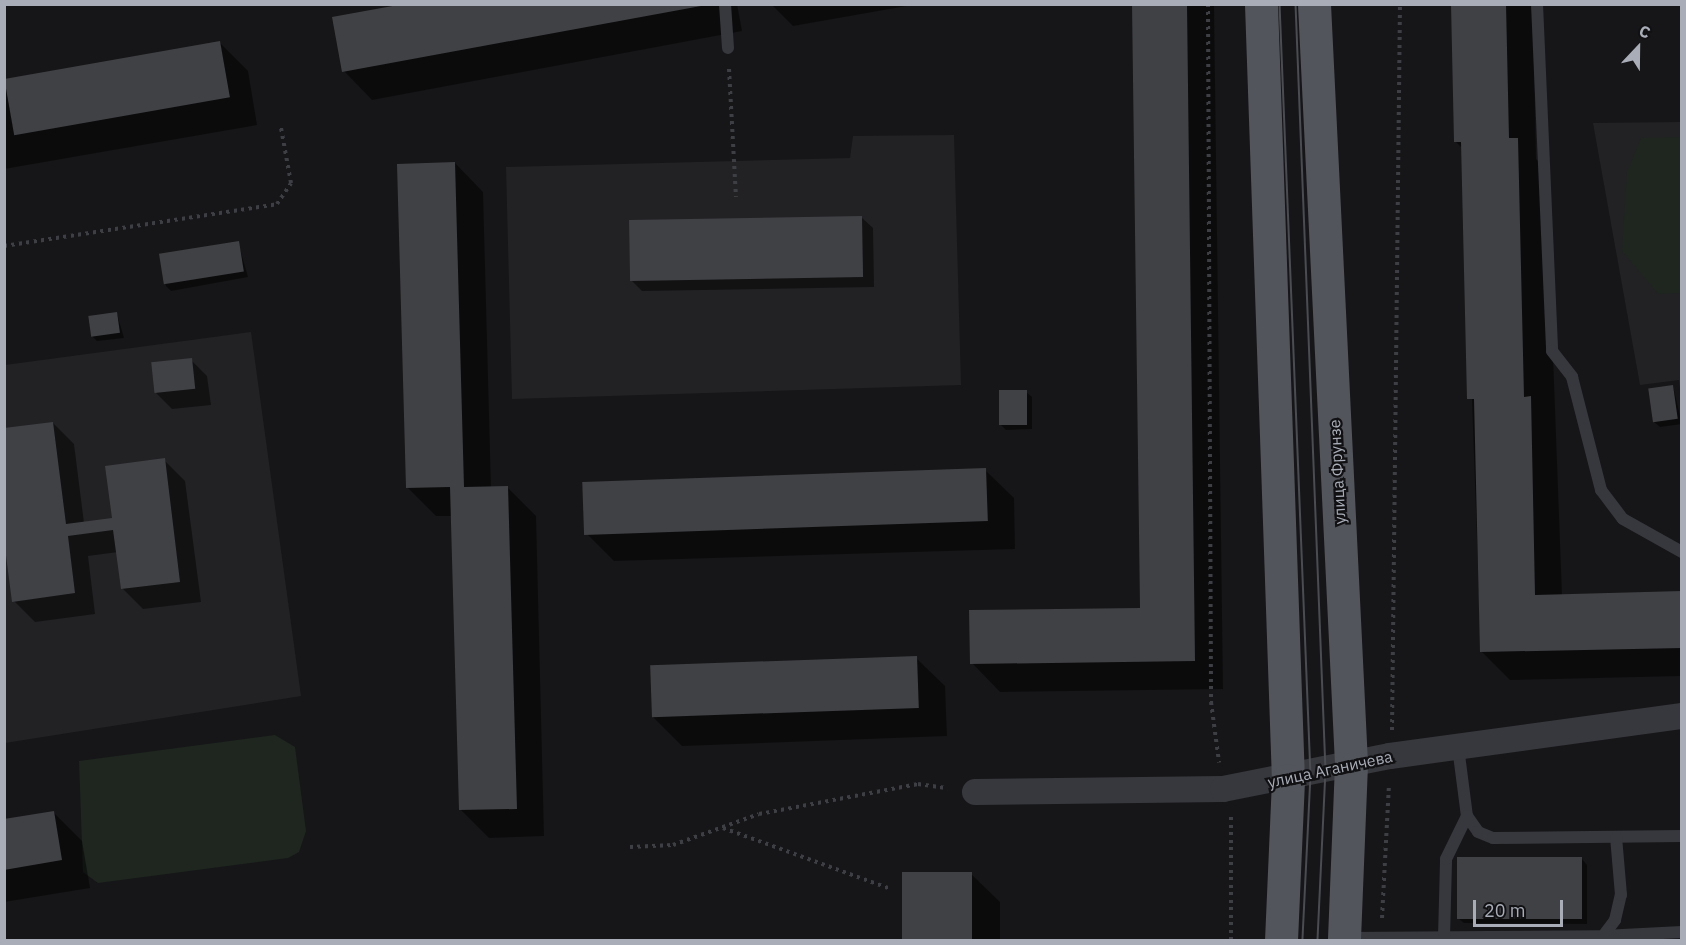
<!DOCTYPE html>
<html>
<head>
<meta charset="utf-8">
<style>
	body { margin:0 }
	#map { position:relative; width:1686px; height:945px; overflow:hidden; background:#161618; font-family:"IBM Plex Sans",sans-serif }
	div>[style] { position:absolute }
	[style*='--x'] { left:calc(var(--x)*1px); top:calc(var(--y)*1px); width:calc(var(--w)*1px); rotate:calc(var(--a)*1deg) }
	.built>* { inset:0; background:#222225 }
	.green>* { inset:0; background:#1e261f }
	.shadow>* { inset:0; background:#0007 }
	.building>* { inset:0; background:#404145; transform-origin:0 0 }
	.path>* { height:4px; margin-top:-2px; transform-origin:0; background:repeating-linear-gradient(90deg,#3d3f44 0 3px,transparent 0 7.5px) }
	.service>* { height:12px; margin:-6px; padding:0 6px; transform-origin:6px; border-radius:6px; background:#37383d }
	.minor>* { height:26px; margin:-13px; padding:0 13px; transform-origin:13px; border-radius:13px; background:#37383d }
	.primary>* { height:33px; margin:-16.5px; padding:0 16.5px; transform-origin:16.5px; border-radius:16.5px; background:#53555c }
	.tram>* { height:1.5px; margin:-0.75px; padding:0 0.75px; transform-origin:0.75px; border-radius:0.75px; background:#4a4c52 }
	span { translate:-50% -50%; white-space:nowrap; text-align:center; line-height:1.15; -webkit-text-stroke:4.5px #111113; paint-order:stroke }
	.street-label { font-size:16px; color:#a8adb8 }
	.frame { position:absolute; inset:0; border:6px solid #a8adb8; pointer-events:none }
	.north { position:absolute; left:1608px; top:18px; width:60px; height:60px; -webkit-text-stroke:4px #111113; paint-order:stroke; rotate:22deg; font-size:16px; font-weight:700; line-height:24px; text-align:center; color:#a8adb8 }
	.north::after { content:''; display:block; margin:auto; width:21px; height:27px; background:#a8adb8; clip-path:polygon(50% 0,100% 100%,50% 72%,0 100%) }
	.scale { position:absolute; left:1473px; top:900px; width:90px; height:27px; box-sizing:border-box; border:3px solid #a8adb8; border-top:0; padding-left:8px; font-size:18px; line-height:21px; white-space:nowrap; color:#a8adb8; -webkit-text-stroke:4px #111113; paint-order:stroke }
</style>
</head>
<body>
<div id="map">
	<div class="built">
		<i style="clip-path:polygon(1681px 122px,1681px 398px,1679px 380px,1640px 385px,1593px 123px)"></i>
		<i style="clip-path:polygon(954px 135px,961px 385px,512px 399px,506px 167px,850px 158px,853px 136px)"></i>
		<i style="clip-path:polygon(251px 332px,301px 696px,5px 743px,5px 365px)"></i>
	</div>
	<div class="green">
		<i style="clip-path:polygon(1681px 137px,1681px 293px,1658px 294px,1622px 251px,1627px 172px,1641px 138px)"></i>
		<i style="clip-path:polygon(275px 735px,295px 747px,306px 831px,299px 852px,288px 858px,98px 883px,83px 872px,79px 761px)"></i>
	</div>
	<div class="shadow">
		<i style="clip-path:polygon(406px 4px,737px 4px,742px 31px,372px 100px,344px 71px,334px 18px)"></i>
		<i style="clip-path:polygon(771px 4px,918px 4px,793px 26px)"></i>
		<i style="clip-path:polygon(1134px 4px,1214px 4px,1223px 689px,1000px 692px,972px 663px,1142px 609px)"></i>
		<i style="clip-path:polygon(1452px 4px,1533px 4px,1536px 159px,1546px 168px,1562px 595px,1682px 593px,1682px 676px,1510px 680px,1481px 651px,1463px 149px,1455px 141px)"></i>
		<i style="clip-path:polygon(219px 42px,248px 71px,257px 125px,4px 169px,4px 80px)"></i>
		<i style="clip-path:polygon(455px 163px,483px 192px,491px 488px,507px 487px,536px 516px,544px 836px,489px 838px,461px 810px,453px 516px,436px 516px,408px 488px)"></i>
		<i style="clip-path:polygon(861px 217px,873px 228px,874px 287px,642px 291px,631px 280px)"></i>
		<i style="clip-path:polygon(238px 242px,248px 277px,171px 291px,166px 286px,160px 257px)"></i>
		<i style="clip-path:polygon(117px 314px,124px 338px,97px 341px,92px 336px)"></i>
		<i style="clip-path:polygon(191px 360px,207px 376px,211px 405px,172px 409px,156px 393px)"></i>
		<i style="clip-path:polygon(1673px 386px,1682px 424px,1660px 427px,1654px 422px)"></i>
		<i style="clip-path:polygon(1026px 392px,1032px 397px,1032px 429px,1006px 430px,1001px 425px)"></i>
		<i style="clip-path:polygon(53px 423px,74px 444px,84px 523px,114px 519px,164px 460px,185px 481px,201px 602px,143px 609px,122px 588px,118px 552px,88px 556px,95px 614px,35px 622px,14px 601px)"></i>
		<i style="clip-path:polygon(985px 470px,1014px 498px,1015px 549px,614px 561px,586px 533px)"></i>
		<i style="clip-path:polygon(916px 658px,945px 686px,947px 736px,682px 746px,653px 717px)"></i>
		<i style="clip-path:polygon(54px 813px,82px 841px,90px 888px,4px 902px,4px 821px)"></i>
		<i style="clip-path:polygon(1582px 859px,1587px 865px,1587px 924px,1464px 923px,1458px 918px)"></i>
		<i style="clip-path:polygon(903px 874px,971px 874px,1000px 902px,1000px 940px,904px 940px)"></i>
	</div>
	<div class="building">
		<i style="clip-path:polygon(1132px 4px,1187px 4px,1195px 661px,970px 664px,969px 610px,1140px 608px)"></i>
		<i style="clip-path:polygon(1451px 4px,1506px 4px,1509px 138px,1518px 138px,1524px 397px,1531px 396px,1535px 595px,1682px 591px,1682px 648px,1480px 652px,1474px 399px,1467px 399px,1461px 142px,1454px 142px)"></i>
		<i style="clip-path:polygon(398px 5px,701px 5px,701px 6px,342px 72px,332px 17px)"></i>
		<i style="left:220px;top:41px;width:57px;height:219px;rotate:80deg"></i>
		<i style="clip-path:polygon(455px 162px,464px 487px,508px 486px,517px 809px,459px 810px,450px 487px,406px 488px,397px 164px)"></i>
		<i style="left:862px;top:216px;width:61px;height:233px;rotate:89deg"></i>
		<i style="left:239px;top:241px;width:31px;height:81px;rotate:81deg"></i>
		<i style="left:117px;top:312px;width:21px;height:29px;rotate:82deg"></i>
		<i style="left:192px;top:358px;width:31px;height:41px;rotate:84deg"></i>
		<i style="left:1673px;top:385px;width:34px;height:25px;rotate:82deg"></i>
		<i style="left:1027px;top:390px;width:35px;height:28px;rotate:90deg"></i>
		<i style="clip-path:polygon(53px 422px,66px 524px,112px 518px,105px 466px,165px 458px,180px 582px,121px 589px,113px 530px,68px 536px,75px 593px,12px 602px,4px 540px,4px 428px)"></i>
		<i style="left:986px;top:468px;width:53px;height:404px;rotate:88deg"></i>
		<i style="left:917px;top:656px;width:52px;height:267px;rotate:88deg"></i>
		<i style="clip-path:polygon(54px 811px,62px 860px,4px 870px,4px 819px)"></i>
		<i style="left:1457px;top:857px;width:125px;height:62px"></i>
		<i style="left:902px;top:872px;width:70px;height:68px"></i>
	</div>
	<div class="path">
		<i style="--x:1208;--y:4;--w:698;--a:89.75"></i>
		<i style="--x:1211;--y:702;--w:61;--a:82.4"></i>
		<i style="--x:729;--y:69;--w:128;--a:86.9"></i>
		<i style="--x:4;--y:246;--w:276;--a:-8.7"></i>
		<i style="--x:277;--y:204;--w:25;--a:-56"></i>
		<i style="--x:291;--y:183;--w:56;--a:-100.3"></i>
		<i style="--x:1392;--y:730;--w:726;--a:-89.37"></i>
		<i style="--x:723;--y:828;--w:179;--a:20"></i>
		<i style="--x:630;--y:847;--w:43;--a:-2.7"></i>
		<i style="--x:673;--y:845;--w:91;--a:-19.8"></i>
		<i style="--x:759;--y:814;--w:162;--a:-10.7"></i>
		<i style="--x:918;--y:784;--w:30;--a:8"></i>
		<i style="--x:1382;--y:918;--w:133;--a:-87"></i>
		<i style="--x:1231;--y:940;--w:124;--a:-90"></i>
	</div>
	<div class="service">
		<i style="--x:725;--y:4;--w:44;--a:86.1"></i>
		<i style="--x:1537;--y:4;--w:347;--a:87.5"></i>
		<i style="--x:1552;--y:351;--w:33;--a:52"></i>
		<i style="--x:1572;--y:377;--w:117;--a:75.6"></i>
		<i style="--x:1601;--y:490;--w:36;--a:53"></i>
		<i style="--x:1623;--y:519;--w:68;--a:29.2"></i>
		<i style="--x:1458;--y:747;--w:70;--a:82.6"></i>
		<i style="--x:1467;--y:816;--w:19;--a:55"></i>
		<i style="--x:1478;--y:832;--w:16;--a:22"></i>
		<i style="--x:1493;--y:838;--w:189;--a:-0.6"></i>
		<i style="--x:1603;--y:936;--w:79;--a:-2.9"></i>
		<i style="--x:1346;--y:938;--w:257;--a:-0.4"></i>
		<i style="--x:1603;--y:936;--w:20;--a:-53"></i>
		<i style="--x:1615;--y:920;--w:26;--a:-77"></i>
		<i style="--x:1621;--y:895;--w:58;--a:-94.9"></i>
		<i style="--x:1444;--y:938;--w:79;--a:-88.5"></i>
		<i style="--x:1446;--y:859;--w:48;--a:-64"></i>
	</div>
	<div class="minor">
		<i style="--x:975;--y:792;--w:248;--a:-0.7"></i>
		<i style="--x:1223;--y:789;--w:170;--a:-11.2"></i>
		<i style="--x:1390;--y:756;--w:295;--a:-7.8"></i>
	</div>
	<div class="primary">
		<i style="--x:1261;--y:4;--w:776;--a:88.01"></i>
		<i style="--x:1288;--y:780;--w:160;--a:92.5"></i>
		<i style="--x:1314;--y:4;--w:761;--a:87.21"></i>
		<i style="--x:1351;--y:764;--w:176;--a:92.3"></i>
	</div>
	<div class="tram">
		<i style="--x:1280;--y:4;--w:772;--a:87.7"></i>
		<i style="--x:1311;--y:775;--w:165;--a:92.8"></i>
		<i style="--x:1296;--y:4;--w:767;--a:87.76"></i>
		<i style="--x:1326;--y:770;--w:170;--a:92.7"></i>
	</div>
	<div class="street-label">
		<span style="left:1337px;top:472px;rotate:-93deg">улица Фрунзе</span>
		<span style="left:1330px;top:769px;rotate:-12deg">улица Аганичева</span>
	</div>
	<div class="frame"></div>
	<div class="north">С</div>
	<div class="scale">20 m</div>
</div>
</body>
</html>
